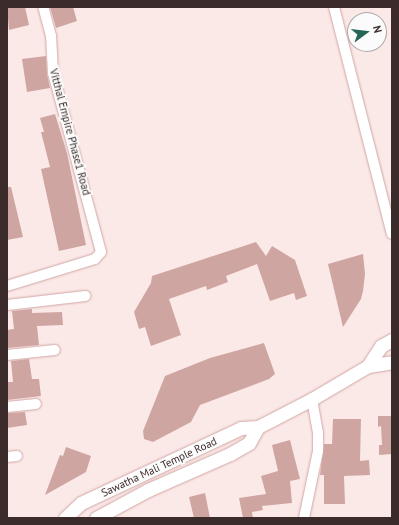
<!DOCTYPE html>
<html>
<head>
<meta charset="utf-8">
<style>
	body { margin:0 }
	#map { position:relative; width:399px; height:525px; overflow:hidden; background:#fbe9e8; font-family:"PT Sans",sans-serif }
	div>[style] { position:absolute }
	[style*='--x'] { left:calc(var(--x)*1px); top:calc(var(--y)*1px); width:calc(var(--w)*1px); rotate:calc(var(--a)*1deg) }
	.building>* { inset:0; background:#cfa5a2 }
	.roads { filter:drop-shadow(0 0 1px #d0a6a3) drop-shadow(0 0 1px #d0a6a3) }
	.minor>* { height:10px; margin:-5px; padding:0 5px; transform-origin:5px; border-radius:5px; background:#fff }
	.tertiary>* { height:13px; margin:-6.5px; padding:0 6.5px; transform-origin:6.5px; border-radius:6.5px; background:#fff }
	span { translate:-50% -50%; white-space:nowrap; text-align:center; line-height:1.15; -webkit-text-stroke:4px #fbfbfb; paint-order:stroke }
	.street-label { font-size:11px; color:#3b2b2a }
	.frame { position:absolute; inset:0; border:8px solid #3b2b2a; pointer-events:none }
	.north { position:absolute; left:347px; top:12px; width:40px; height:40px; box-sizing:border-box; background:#fbfbfb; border:1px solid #aea8a7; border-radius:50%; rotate:75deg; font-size:11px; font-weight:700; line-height:16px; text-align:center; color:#3b2b2a }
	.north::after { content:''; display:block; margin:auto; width:14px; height:18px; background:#246655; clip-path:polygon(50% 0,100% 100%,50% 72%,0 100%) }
</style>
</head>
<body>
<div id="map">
	<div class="building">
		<i style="clip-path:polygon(7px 7px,25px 7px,29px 25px,9px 30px)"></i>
		<i style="clip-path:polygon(50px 7px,73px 7px,77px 21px,56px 28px)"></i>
		<i style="clip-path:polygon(46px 56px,47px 74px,50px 88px,27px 92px,22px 59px)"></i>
		<i style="clip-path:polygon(55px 114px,67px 153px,86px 245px,59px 251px,41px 169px,50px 167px,41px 132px,44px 132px,40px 118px)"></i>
		<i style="clip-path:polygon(7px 187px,11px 187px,23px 237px,7px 240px)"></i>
		<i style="clip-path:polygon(256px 242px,266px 256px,272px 246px,295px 260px,307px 296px,296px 300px,294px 293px,270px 301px,257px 264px,226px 276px,228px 282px,207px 290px,206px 286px,169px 299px,181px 335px,151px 346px,145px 327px,139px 329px,134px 312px,151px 283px,152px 276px)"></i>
		<i style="clip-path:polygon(363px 254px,365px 274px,363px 291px,361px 299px,343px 327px,328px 264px)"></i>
		<i style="clip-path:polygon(32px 309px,32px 313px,62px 312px,63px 325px,37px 326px,39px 345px,7px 348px,7px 330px,14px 329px,12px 311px)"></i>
		<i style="clip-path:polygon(264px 343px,275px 374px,269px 379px,200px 405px,191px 422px,153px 442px,144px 439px,143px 431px,165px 376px,210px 358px)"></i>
		<i style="clip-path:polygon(29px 359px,32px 379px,39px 379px,41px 396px,7px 400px,7px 382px,13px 382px,11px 361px)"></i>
		<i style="clip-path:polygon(25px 412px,27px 425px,7px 428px,7px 413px)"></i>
		<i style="clip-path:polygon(378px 416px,392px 416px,392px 454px,379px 455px,379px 445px,382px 445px,381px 426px,378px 427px)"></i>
		<i style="clip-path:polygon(333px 419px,361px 419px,360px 461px,369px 460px,370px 475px,344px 476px,345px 504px,324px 504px,324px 475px,320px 475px,324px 444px,332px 444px)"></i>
		<i style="clip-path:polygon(290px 440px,300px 479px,290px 481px,292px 503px,262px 506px,263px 510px,252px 512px,253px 518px,243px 518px,239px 498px,266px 494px,261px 476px,278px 471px,272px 445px)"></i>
		<i style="clip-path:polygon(66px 447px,91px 456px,86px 472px,45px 495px,60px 455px,63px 456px)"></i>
		<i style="clip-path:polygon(205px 493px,210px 518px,194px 518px,189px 497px)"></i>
	</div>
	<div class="roads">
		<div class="minor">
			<i style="--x:334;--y:7;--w:234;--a:75.7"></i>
			<i style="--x:7;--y:286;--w:92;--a:-17.1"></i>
			<i style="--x:95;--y:259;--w:9;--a:-49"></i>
			<i style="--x:101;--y:252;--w:185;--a:-105"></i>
			<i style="--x:53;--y:73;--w:37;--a:-93"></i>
			<i style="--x:51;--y:36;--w:30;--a:-105"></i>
			<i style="--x:7;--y:305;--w:79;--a:-6.6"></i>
			<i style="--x:7;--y:355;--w:48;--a:-5.9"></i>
			<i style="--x:7;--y:407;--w:29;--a:-6"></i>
			<i style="--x:7;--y:457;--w:10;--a:-6"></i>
			<i style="--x:304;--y:518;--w:68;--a:-78.2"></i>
			<i style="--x:318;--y:451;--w:18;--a:-90"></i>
			<i style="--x:318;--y:433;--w:35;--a:-100"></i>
		</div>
		<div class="tertiary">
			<i style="--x:368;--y:366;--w:24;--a:-57"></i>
			<i style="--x:381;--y:346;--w:13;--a:-29"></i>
			<i style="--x:65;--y:518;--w:22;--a:-43"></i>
			<i style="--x:81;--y:503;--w:177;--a:-25.1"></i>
			<i style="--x:241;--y:428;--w:17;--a:-3"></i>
			<i style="--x:258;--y:427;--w:61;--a:-27.4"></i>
			<i style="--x:312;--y:399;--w:65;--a:-30.5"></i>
			<i style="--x:368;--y:366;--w:24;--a:-9"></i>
			<i style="--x:96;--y:518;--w:59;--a:-28.3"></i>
			<i style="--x:148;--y:490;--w:90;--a:-23.7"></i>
			<i style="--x:230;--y:454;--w:22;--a:-30"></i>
			<i style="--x:249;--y:443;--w:18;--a:-61"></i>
		</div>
	</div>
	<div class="street-label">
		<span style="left:70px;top:132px;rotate:75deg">Vitthal Empire Phase1 Road</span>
		<span style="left:159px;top:467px;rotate:-25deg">Sawatha Mali Temple Road</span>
	</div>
	<div class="frame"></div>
	<div class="north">N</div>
</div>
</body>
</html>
